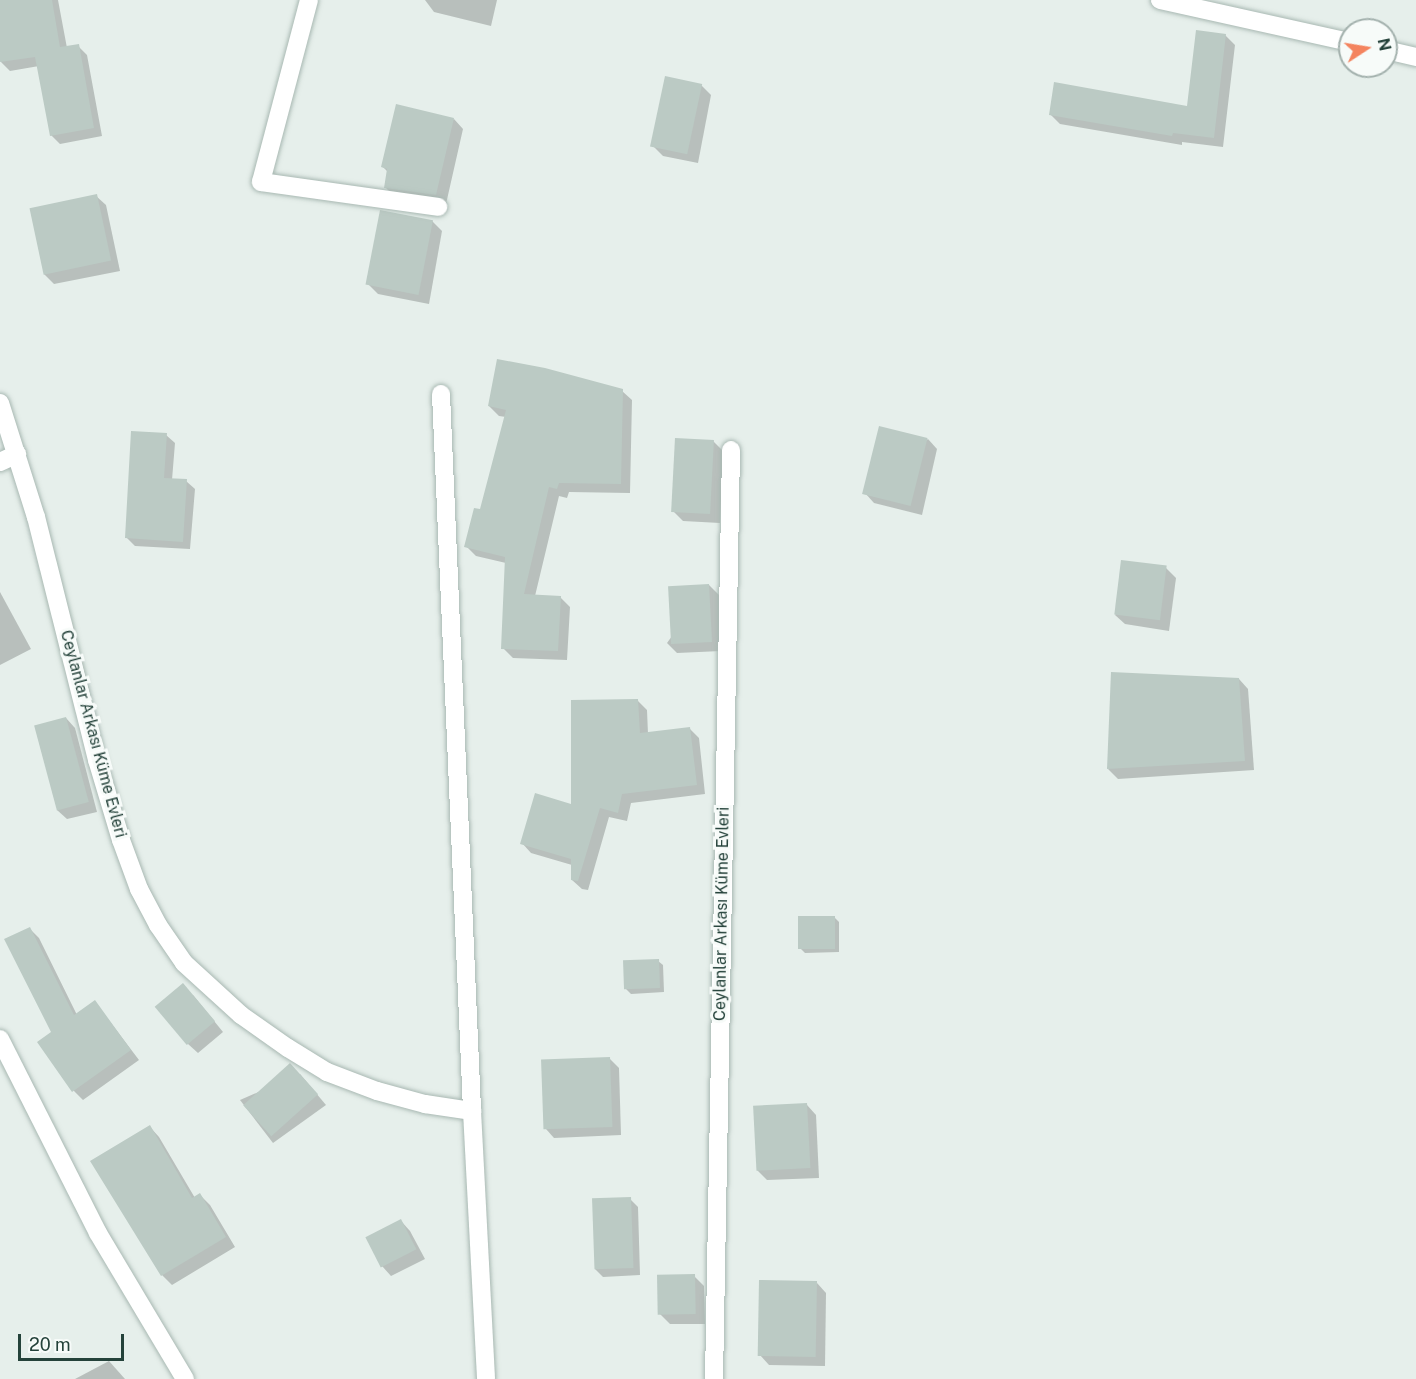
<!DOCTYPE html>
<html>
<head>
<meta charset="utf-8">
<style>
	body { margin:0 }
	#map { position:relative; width:1416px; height:1379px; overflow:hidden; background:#e6efeb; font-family:"Public Sans",sans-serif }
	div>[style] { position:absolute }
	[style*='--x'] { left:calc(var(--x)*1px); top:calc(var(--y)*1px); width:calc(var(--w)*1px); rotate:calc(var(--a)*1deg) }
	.shadow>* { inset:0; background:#0003 }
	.building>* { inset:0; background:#bbcac4; transform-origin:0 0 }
	.roads { filter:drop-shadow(0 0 2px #a8b8b2) drop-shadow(0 0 2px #a8b8b2) }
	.minor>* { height:18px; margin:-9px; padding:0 9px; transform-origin:9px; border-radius:9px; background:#fff }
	span { translate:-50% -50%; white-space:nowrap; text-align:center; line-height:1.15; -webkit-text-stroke:6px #f7fbf9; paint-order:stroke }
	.street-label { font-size:16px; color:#24423a }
	.north { position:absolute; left:1338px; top:18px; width:60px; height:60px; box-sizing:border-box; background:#f7fbf9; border:2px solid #a3b1ad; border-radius:50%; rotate:78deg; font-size:16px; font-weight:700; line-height:24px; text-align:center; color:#24423a }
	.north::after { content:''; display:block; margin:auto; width:21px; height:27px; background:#f4845f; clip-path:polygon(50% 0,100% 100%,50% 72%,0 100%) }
	.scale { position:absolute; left:18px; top:1334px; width:106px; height:27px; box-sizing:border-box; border:3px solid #24423a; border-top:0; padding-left:8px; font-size:18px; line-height:21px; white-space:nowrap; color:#24423a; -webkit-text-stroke:4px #f7fbf9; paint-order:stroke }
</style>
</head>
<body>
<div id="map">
	<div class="shadow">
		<i style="clip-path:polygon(0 0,58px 0,67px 48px,78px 46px,87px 55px,102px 136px,60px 144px,51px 135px,39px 66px,10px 71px,1px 62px)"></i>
		<i style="clip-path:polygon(425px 0,497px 0,491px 26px,434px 12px)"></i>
		<i style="clip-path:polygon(1225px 35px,1235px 45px,1223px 147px,1182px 142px,1182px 145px,1060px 124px,1050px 114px,1189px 107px)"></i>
		<i style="clip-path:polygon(701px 85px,711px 95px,698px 163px,663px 156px,653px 146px)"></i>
		<i style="clip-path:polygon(454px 119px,463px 129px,446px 204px,395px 197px,386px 188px,388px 172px,383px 167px)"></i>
		<i style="clip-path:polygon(96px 196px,106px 205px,120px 271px,54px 284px,44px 274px)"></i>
		<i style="clip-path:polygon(432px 221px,442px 231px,429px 304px,378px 294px,369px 285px)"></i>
		<i style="clip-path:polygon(622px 391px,632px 400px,630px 493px,569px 492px,567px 498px,559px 496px,535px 596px,560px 597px,570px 607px,567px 660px,513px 658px,503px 648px,506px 563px,476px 556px,466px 546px,481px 511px,506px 417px,499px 416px,489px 406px)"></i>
		<i style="clip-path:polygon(166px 435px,175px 443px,172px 480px,186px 481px,195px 489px,190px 549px,135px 546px,126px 537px)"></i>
		<i style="clip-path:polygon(928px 439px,937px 449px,922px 515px,874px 503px,865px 493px)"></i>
		<i style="clip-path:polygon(713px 441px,723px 451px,720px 523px,683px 521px,673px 511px)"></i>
		<i style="clip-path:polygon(1166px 568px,1176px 578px,1169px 631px,1125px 624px,1115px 615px)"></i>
		<i style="clip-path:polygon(709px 585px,719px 595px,721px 651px,677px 653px,667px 643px)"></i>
		<i style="clip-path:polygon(0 592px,31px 649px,0 665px)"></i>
		<i style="clip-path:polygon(1239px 679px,1248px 689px,1254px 770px,1118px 779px,1108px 769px)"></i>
		<i style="clip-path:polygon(637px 700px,647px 710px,648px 734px,690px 729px,699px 738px,705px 794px,631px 803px,627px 821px,609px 817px,588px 890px,582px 889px,572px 880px,572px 865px,531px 853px,522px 843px,572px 806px)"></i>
		<i style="clip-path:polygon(66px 718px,75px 728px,97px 812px,67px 819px,57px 810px)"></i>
		<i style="clip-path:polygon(834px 917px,839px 922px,839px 952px,805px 953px,800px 948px)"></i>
		<i style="clip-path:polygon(29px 928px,39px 938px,77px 1015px,95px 1002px,139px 1060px,83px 1100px,74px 1091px,53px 1032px)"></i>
		<i style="clip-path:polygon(658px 961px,663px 965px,664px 992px,631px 994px,626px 989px)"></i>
		<i style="clip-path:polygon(193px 995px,223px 1032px,198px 1053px,188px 1044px)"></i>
		<i style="clip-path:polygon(610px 1059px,619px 1068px,621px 1135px,554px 1138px,546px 1129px)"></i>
		<i style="clip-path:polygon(300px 1074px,326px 1105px,273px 1143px,240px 1100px)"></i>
		<i style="clip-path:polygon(807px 1105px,816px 1115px,819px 1178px,767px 1180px,757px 1170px)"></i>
		<i style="clip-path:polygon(150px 1127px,159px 1137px,195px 1198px,200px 1195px,210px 1205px,235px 1247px,172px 1285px,162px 1275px,92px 1162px)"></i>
		<i style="clip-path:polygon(630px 1199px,638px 1207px,640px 1275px,603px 1277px,595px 1269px)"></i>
		<i style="clip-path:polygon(401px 1221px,410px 1231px,425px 1259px,391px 1276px,382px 1266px)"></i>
		<i style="clip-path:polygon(694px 1276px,704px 1286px,705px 1324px,670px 1324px,660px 1314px)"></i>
		<i style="clip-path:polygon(817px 1283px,826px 1293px,825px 1366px,769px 1365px,760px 1355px)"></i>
		<i style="clip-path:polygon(109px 1361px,125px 1379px,75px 1379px)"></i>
	</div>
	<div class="building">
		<i style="clip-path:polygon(0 0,52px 0,60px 47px,79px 44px,94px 128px,50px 136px,35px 57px,0 62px)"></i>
		<i style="clip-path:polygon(1196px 30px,1226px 34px,1214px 138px,1173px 133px,1172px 136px,1049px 115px,1054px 82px,1187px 106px)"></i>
		<i style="left:665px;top:76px;width:38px;height:72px;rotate:12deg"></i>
		<i style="clip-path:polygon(396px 104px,454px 118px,436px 195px,384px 188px,387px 169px,381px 167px)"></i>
		<i style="left:97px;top:194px;width:68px;height:69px;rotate:78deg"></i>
		<i style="left:380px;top:210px;width:54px;height:76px;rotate:11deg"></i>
		<i style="clip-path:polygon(497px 359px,545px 368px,623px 389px,621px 484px,559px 483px,557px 489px,549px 487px,524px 594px,561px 596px,558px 651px,501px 649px,505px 557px,464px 547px,474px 508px,480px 509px,506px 410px,488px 406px)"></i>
		<i style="left:879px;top:426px;width:50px;height:70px;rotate:14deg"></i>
		<i style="clip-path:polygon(131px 431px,167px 433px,164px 478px,187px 479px,183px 542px,125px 538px)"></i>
		<i style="left:675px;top:438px;width:39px;height:74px;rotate:3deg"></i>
		<i style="left:1121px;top:560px;width:46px;height:55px;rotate:7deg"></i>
		<i style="left:709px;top:584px;width:58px;height:41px;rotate:87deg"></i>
		<i style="clip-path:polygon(1111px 672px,1239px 678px,1245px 761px,1107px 769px)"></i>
		<i style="clip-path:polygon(638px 699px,640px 733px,690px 727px,697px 785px,622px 794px,618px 813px,600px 808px,578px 881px,571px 880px,571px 859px,520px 844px,535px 793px,571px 804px,571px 700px)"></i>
		<i style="left:66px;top:717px;width:88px;height:33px;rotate:75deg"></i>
		<i style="left:798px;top:916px;width:37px;height:33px"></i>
		<i style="clip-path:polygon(30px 927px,74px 1015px,95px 1000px,131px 1050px,72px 1092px,37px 1042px,51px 1032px,4px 939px)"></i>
		<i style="left:659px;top:959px;width:29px;height:36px;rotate:88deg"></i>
		<i style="left:183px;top:983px;width:50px;height:37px;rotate:50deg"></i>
		<i style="left:610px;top:1057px;width:70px;height:69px;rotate:88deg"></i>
		<i style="left:290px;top:1063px;width:42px;height:63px;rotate:48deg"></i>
		<i style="left:807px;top:1103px;width:65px;height:54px;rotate:87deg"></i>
		<i style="clip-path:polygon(150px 1125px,192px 1198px,200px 1193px,226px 1237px,161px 1276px,90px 1161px)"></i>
		<i style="left:631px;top:1197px;width:71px;height:39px;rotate:88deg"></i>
		<i style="left:401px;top:1219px;width:34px;height:40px;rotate:63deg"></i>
		<i style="left:695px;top:1274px;width:40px;height:38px;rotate:89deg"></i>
		<i style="left:759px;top:1280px;width:58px;height:76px;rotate:1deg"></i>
	</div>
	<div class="roads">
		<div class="minor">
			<i style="--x:309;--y:0;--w:188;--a:104.8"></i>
			<i style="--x:261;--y:182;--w:179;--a:8"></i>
			<i style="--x:1160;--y:0;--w:195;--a:12.5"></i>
			<i style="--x:1386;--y:50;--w:31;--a:13"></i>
			<i style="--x:441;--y:394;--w:718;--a:87.52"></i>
			<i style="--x:472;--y:1111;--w:268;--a:87"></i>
			<i style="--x:0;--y:403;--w:120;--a:72.5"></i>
			<i style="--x:36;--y:517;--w:251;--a:75.9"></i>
			<i style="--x:97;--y:760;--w:84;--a:73.3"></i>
			<i style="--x:121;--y:840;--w:52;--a:69.8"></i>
			<i style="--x:139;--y:889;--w:41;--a:62.2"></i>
			<i style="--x:158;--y:925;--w:46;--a:55.6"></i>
			<i style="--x:184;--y:963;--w:77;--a:42.4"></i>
			<i style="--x:241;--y:1015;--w:57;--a:35.1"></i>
			<i style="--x:288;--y:1048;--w:46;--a:31.6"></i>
			<i style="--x:327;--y:1072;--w:53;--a:20.8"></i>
			<i style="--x:377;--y:1091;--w:50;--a:15.2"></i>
			<i style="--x:425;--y:1104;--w:48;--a:8.5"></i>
			<i style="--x:0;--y:462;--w:19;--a:-25"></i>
			<i style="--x:0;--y:1039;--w:217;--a:63.2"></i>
			<i style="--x:98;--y:1233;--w:170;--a:59.2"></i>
			<i style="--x:714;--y:1379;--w:929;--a:-88.95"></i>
		</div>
	</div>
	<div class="street-label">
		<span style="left:93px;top:734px;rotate:75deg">Ceylanlar Arkası Küme Evleri</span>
		<span style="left:722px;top:914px;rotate:-89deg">Ceylanlar Arkası Küme Evleri</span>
	</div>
	<div class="north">N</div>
	<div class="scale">20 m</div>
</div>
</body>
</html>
